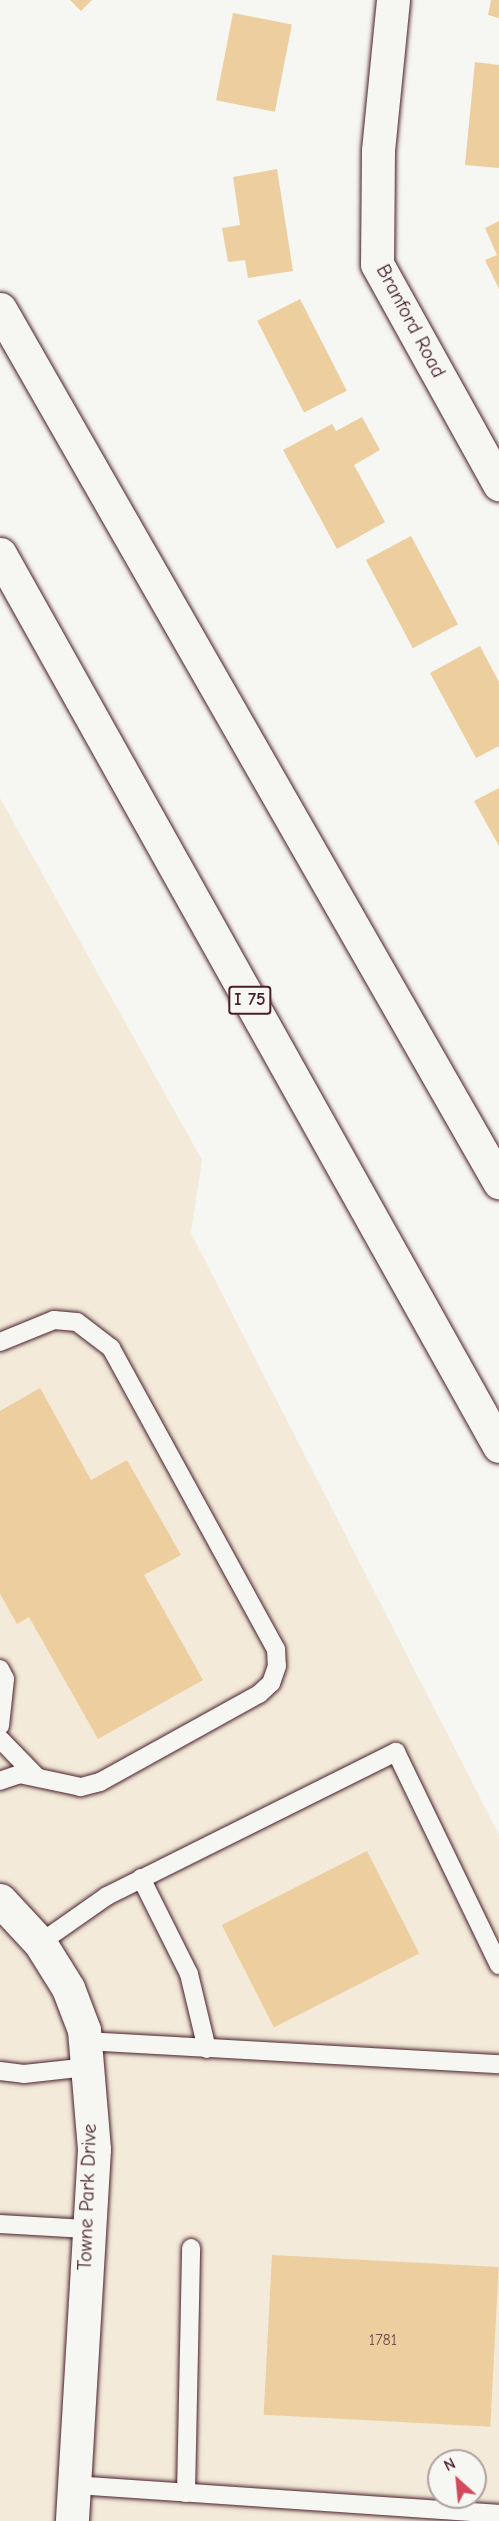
<!DOCTYPE html>
<html>
<head>
<meta charset="utf-8">
<style>
	body { margin:0 }
	#map { position:relative; width:499px; height:2521px; overflow:hidden; background:#f6f6f2; font-family:"Comic Neue",sans-serif }
	div>[style] { position:absolute }
	[style*='--x'] { left:calc(var(--x)*1px); top:calc(var(--y)*1px); width:calc(var(--w)*1px); rotate:calc(var(--a)*1deg) }
	.built>* { inset:0; background:#f3ead9 }
	.building>* { inset:0; background:#edce9f; transform-origin:0 0 }
	.roads { filter:drop-shadow(0 0 2px #4a1f2b) drop-shadow(0 0 2px #4a1f2b) }
	.lane>* { height:18px; margin:-9px; padding:0 9px; transform-origin:9px; border-radius:9px; background:#f6f6f2 }
	.street>* { height:33px; margin:-16.5px; padding:0 16.5px; transform-origin:16.5px; border-radius:16.5px; background:#f6f6f2 }
	.highway>* { height:33px; margin:-16.5px; padding:0 16.5px; transform-origin:16.5px; border-radius:16.5px; background:#f6f6f2 }
	span { translate:-50% -50%; white-space:nowrap; text-align:center; line-height:1.15; -webkit-text-stroke:5px #f6f6f2; paint-order:stroke }
	.number-label { font-size:16px; color:#734b48 }
	.number-label span { -webkit-text-stroke-width:0 }
	.shield-label span { padding:2px 4px; background:#f6f6f2; border:2px solid; border-radius:4px; -webkit-text-stroke-width:0 }
	.shield-label { font-size:18px; color:#4a1f2b; font-weight:700 }
	.street-label { font-size:20px; color:#4a1f2b }
	.north { position:absolute; left:427px; top:2449px; width:60px; height:60px; box-sizing:border-box; background:#f6f6f2; border:2px solid #b1a0a2; border-radius:50%; rotate:333deg; font-size:16px; font-weight:700; line-height:24px; text-align:center; color:#4a1f2b }
	.north::after { content:''; display:block; margin:auto; width:21px; height:27px; background:#d1495b; clip-path:polygon(50% 0,100% 100%,50% 72%,0 100%) }
</style>
</head>
<body>
<div id="map">
	<div class="built">
		<i style="clip-path:polygon(evenodd,0 798px,202px 1160px,191px 1233px,499px 1835px,499px 2521px,0 2521px,0 798px,439px 2461px,475px 2461px,475px 2497px,439px 2497px,439px 2461px)"></i>
	</div>
	<div class="building">
		<i style="clip-path:polygon(70px 0,92px 0,81px 11px)"></i>
		<i style="clip-path:polygon(491px 0,499px 0,499px 18px,488px 15px)"></i>
		<i style="left:233px;top:13px;width:60px;height:89px;rotate:11deg"></i>
		<i style="clip-path:polygon(475px 62px,499px 65px,499px 168px,465px 165px)"></i>
		<i style="clip-path:polygon(277px 169px,293px 271px,248px 278px,245px 260px,228px 262px,222px 228px,240px 225px,233px 177px)"></i>
		<i style="clip-path:polygon(499px 221px,499px 289px,485px 260px,497px 255px,485px 228px)"></i>
		<i style="left:300px;top:299px;width:103px;height:48px;rotate:63deg"></i>
		<i style="clip-path:polygon(362px 417px,380px 450px,354px 465px,385px 522px,337px 549px,283px 450px,332px 424px,336px 431px)"></i>
		<i style="left:411px;top:536px;width:100px;height:51px;rotate:62deg"></i>
		<i style="clip-path:polygon(480px 646px,499px 682px,499px 746px,476px 758px,430px 673px)"></i>
		<i style="clip-path:polygon(499px 788px,499px 846px,474px 801px)"></i>
		<i style="clip-path:polygon(40px 1388px,91px 1480px,127px 1460px,181px 1555px,144px 1575px,203px 1680px,98px 1739px,29px 1617px,17px 1624px,0 1594px,0 1411px)"></i>
		<i style="left:367px;top:1851px;width:115px;height:163px;rotate:63deg"></i>
		<i style="left:272px;top:2255px;width:227px;height:160px;rotate:3deg"></i>
	</div>
	<div class="roads">
		<div class="lane">
			<i style="--x:0;--y:1342;--w:58;--a:-22.2"></i>
			<i style="--x:54;--y:1320;--w:23;--a:5"></i>
			<i style="--x:77;--y:1322;--w:43;--a:37.4"></i>
			<i style="--x:111;--y:1348;--w:343;--a:61.3"></i>
			<i style="--x:276;--y:1649;--w:17;--a:87"></i>
			<i style="--x:277;--y:1666;--w:18;--a:109"></i>
			<i style="--x:271;--y:1683;--w:16;--a:137"></i>
			<i style="--x:259;--y:1694;--w:182;--a:151"></i>
			<i style="--x:100;--y:1782;--w:20;--a:165"></i>
			<i style="--x:81;--y:1787;--w:62;--a:-168"></i>
			<i style="--x:20;--y:1774;--w:21;--a:161"></i>
			<i style="--x:0;--y:1669;--w:11;--a:63"></i>
			<i style="--x:5;--y:1679;--w:47;--a:96.1"></i>
			<i style="--x:0;--y:1739;--w:52;--a:45.8"></i>
			<i style="--x:141;--y:1878;--w:107;--a:63.4"></i>
			<i style="--x:189;--y:1974;--w:77;--a:76.5"></i>
			<i style="--x:40;--y:1943;--w:82;--a:-35"></i>
			<i style="--x:107;--y:1896;--w:323;--a:-26.5"></i>
			<i style="--x:396;--y:1752;--w:237;--a:64.2"></i>
			<i style="--x:85;--y:2041;--w:415;--a:3.2"></i>
			<i style="--x:0;--y:2071;--w:24;--a:7"></i>
			<i style="--x:24;--y:2074;--w:63;--a:-6.3"></i>
			<i style="--x:0;--y:2224;--w:86;--a:3.3"></i>
			<i style="--x:74;--y:2485;--w:426;--a:3.9"></i>
			<i style="--x:186;--y:2493;--w:245;--a:-88.8"></i>
		</div>
		<div class="street">
			<i style="--x:393;--y:0;--w:152;--a:95.7"></i>
			<i style="--x:378;--y:151;--w:113;--a:90.5"></i>
			<i style="--x:377;--y:264;--w:252;--a:61"></i>
			<i style="--x:0;--y:1900;--w:59;--a:47.1"></i>
			<i style="--x:40;--y:1943;--w:53;--a:58.1"></i>
			<i style="--x:68;--y:1988;--w:45;--a:69.1"></i>
			<i style="--x:84;--y:2030;--w:119;--a:85.2"></i>
			<i style="--x:94;--y:2149;--w:373;--a:93.4"></i>
		</div>
		<div class="highway">
			<i style="--x:0;--y:309;--w:1006;--a:60.25"></i>
			<i style="--x:0;--y:554;--w:1022;--a:60.78"></i>
		</div>
	</div>
	<div class="number-label">
		<span style="left:383px;top:2340px">1781</span>
	</div>
	<div class="shield-label">
		<span style="left:250px;top:1000px">I 75</span>
	</div>
	<div class="street-label">
		<span style="left:411px;top:321px;rotate:62deg">Branford Road</span>
		<span style="left:87px;top:2197px;rotate:-88deg">Towne Park Drive</span>
	</div>
	<div class="north">N</div>
</div>
</body>
</html>
